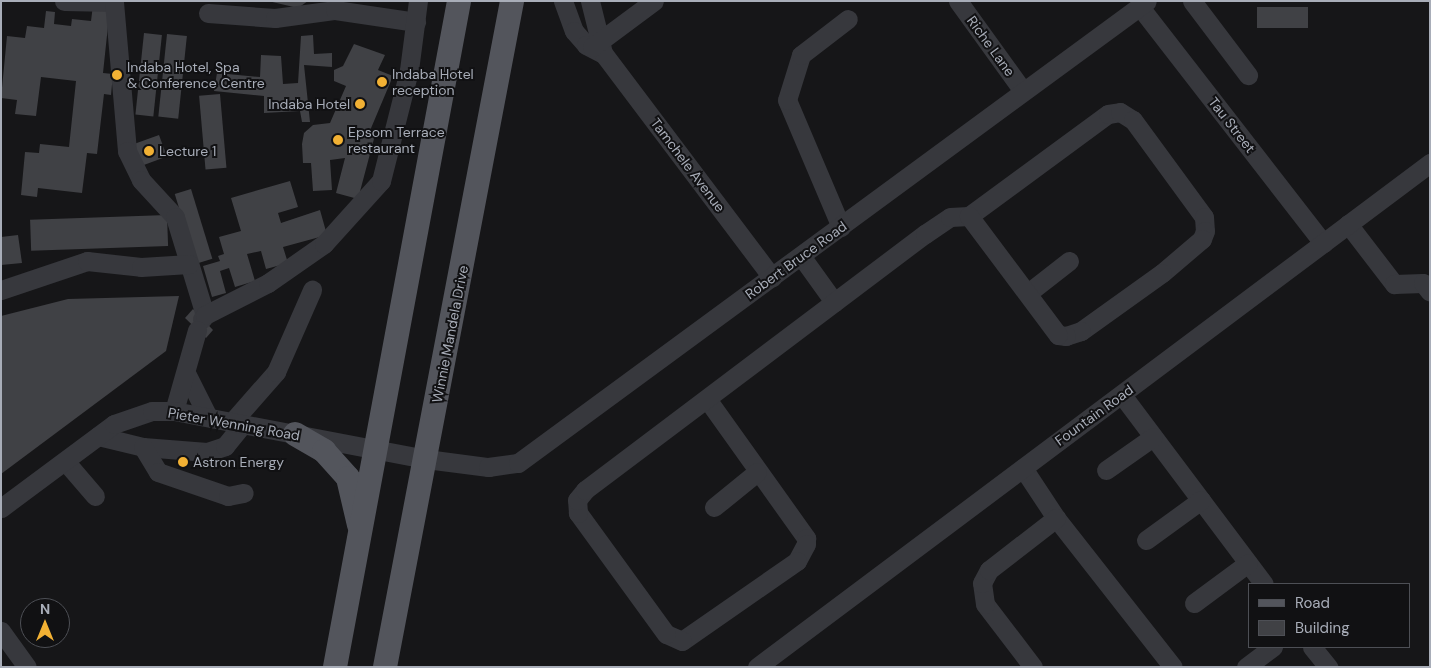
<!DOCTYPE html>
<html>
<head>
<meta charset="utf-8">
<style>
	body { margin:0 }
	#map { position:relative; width:1431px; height:668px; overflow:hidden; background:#161618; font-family:"DM Sans",sans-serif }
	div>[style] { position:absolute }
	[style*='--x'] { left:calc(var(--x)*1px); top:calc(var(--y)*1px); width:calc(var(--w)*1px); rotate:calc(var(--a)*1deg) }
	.building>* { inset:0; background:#404145; transform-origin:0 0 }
	.minor>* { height:19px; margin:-9.5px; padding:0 9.5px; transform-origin:9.5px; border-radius:9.5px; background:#37383d }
	.major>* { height:24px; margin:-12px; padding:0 12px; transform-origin:12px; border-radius:12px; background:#53555c }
	.dots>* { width:14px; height:14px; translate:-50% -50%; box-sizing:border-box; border:2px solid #111113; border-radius:50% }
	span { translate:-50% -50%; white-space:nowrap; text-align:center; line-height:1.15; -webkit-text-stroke:4px #111113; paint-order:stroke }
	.street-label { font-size:14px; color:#a8adb8 }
	.poi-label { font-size:14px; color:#a8adb8 }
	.left { translate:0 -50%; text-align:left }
	.right { translate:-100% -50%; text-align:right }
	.frame { position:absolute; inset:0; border:2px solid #a8adb8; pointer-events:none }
	.legend { position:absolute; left:1248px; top:583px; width:162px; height:65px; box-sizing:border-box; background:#111113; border:1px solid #4d4f55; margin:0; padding:6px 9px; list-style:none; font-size:15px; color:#a8adb8 }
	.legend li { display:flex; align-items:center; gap:10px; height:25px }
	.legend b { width:25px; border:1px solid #4d4f55 }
	.north { position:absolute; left:20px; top:598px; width:50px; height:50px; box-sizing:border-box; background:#111113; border:1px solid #4d4f55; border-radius:50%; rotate:0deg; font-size:14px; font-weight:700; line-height:20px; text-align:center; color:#a8adb8 }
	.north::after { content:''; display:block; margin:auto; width:18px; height:22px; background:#f2b134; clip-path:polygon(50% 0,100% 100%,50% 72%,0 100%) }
</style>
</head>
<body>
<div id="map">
	<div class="building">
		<i style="clip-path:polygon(268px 1px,308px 1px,298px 8px)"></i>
		<i style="clip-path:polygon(93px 5px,110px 7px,103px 73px,113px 74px,111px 95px,104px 94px,97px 154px,87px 153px,82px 193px,38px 188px,37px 197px,21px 195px,25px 152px,39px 153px,40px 144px,69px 147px,76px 81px,41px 77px,36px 116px,15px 114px,17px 100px,1px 98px,7px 36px,25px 38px,27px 26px,44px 28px,46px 11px,55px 12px,54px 24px,71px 26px,72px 19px,91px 21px)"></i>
		<i style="left:1308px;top:7px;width:21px;height:51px;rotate:90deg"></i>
		<i style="left:144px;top:33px;width:18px;height:82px;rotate:6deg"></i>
		<i style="left:167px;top:34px;width:20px;height:83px;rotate:6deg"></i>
		<i style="clip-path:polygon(313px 35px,314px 54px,332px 53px,332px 67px,304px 65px,310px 122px,302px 122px,300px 111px,264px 113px,264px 96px,214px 91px,217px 73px,260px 77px,261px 55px,281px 56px,283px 84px,298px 83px,301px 36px)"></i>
		<i style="clip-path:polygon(354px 44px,385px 55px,378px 70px,393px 76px,369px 133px,375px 135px,358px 199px,336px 193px,345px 158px,330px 160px,332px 190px,313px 191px,311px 163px,303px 163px,302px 144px,304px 133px,313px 125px,330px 123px,346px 86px,334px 81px,334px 70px,343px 66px)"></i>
		<i style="left:220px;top:94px;width:74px;height:21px;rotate:85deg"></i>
		<i style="left:159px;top:135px;width:23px;height:31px;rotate:70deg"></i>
		<i style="clip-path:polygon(290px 181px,298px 207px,278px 213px,281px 223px,320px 210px,327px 235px,283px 247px,288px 263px,266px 269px,261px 251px,247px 254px,255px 281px,235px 287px,229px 268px,220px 271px,226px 293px,212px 297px,203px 266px,220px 261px,218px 256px,224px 254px,219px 237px,241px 231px,231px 198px)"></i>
		<i style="left:191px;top:189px;width:73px;height:17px;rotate:73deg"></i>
		<i style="left:167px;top:215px;width:31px;height:137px;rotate:88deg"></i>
		<i style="clip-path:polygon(18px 235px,22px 263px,1px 265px,1px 237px)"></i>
		<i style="clip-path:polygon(179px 296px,166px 351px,1px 474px,1px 316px,68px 299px)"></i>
		<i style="clip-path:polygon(193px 309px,213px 330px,206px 338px,185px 318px)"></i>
	</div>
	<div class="minor">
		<i style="--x:64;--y:1;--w:50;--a:1.1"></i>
		<i style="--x:114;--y:2;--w:150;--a:85"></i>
		<i style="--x:127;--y:151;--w:32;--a:64"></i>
		<i style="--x:141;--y:180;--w:50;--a:47.4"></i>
		<i style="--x:175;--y:217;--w:102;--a:73"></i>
		<i style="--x:205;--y:315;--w:5;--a:127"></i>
		<i style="--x:563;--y:1;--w:32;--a:70"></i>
		<i style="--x:574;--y:31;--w:18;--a:49"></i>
		<i style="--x:586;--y:45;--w:18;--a:27"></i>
		<i style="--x:590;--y:1;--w:54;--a:76"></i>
		<i style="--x:603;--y:53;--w:281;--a:53"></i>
		<i style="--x:958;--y:1;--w:111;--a:54.2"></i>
		<i style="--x:1192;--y:1;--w:93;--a:52.9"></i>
		<i style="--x:1140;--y:7;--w:299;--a:52.2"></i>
		<i style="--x:208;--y:13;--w:67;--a:4.3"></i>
		<i style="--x:275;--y:18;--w:61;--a:-7.6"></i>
		<i style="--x:335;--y:10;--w:82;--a:8.4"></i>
		<i style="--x:592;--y:47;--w:77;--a:-36.6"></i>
		<i style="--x:1348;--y:224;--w:76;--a:52.5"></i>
		<i style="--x:1394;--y:284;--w:29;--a:-2"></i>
		<i style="--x:1423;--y:283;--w:11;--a:52"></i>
		<i style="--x:841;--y:227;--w:138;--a:-113"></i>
		<i style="--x:787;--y:100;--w:47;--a:-72.7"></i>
		<i style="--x:801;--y:55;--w:59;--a:-37.5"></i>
		<i style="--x:801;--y:256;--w:57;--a:54.3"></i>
		<i style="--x:1;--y:290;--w:91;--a:-18.6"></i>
		<i style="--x:87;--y:261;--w:54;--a:6.3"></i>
		<i style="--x:141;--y:267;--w:48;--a:-3.6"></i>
		<i style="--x:1028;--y:293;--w:52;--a:-38"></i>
		<i style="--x:205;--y:315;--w:71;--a:-26.9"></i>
		<i style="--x:268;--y:283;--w:68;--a:-34.9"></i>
		<i style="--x:324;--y:244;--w:85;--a:-47.9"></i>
		<i style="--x:381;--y:181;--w:114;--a:-75.8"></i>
		<i style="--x:409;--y:70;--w:70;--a:-82.6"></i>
		<i style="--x:186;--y:373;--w:49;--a:63.4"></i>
		<i style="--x:1122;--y:395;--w:236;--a:53.1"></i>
		<i style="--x:707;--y:399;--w:171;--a:54.5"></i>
		<i style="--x:806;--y:538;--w:6;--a:90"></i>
		<i style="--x:806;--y:544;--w:19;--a:118"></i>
		<i style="--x:797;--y:561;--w:140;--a:145.2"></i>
		<i style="--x:682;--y:641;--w:17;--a:-156"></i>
		<i style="--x:666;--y:634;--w:150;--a:-126"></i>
		<i style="--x:578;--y:513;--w:13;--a:-94"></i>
		<i style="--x:577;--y:500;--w:13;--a:-51"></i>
		<i style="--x:585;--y:490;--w:426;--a:-37"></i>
		<i style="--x:925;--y:234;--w:30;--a:-34"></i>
		<i style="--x:950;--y:217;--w:19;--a:-3"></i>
		<i style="--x:969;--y:216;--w:172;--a:-36.3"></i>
		<i style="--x:1108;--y:114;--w:12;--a:-9"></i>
		<i style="--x:1120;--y:112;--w:15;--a:32"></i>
		<i style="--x:1133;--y:120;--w:120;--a:53.8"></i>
		<i style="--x:1204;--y:217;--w:14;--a:86"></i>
		<i style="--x:1205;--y:231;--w:9;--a:111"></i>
		<i style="--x:1202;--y:239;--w:52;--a:139.6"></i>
		<i style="--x:1162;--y:273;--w:100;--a:144.4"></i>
		<i style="--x:1081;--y:331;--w:16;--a:162"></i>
		<i style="--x:1066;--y:336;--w:8;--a:-173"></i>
		<i style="--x:1058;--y:335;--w:149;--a:-126.8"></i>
		<i style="--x:174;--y:411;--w:84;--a:-74.1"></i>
		<i style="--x:232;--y:422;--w:67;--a:-48.7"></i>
		<i style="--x:276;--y:372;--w:90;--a:-66.3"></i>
		<i style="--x:98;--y:436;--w:46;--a:13.7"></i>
		<i style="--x:143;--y:447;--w:64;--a:4.5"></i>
		<i style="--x:207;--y:452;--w:19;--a:-18"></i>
		<i style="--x:225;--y:446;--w:28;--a:-51"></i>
		<i style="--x:143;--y:447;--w:29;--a:59"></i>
		<i style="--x:158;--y:472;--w:74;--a:18.9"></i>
		<i style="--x:228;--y:496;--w:16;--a:-11"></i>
		<i style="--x:65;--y:461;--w:46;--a:49.4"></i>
		<i style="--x:1023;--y:468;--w:60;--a:56.6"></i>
		<i style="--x:1056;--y:518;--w:189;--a:51.9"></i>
		<i style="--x:1106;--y:470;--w:57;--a:-35.1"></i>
		<i style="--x:714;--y:507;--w:55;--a:-39.1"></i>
		<i style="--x:1;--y:508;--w:141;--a:-36.6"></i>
		<i style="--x:114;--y:424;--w:40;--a:-18.9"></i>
		<i style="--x:152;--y:411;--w:22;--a:0"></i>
		<i style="--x:174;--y:411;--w:257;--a:10.8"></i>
		<i style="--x:426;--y:459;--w:63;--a:7.4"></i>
		<i style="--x:488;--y:467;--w:30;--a:-8"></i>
		<i style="--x:518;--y:463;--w:780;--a:-36.3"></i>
		<i style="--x:1146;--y:540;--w:68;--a:-36"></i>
		<i style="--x:1194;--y:603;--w:67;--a:-36.5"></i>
		<i style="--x:1;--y:631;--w:44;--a:54.2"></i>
		<i style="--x:1312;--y:647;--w:26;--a:51"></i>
		<i style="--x:757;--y:667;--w:841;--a:-36.83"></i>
		<i style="--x:1033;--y:667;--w:79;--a:-127.3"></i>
		<i style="--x:985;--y:604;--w:21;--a:-98"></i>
		<i style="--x:982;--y:583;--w:15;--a:-62"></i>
		<i style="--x:989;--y:570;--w:85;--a:-37.8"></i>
		<i style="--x:1246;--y:667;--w:34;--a:-37"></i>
	</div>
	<div class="major">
		<i style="--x:295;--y:434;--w:34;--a:30"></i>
		<i style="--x:324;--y:451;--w:36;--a:48"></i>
		<i style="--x:348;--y:478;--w:48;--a:76.8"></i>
		<i style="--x:335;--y:667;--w:677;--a:-79.45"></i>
		<i style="--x:385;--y:667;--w:678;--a:-79.2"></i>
	</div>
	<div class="dots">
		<i style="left:117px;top:75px;background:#f2b134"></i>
		<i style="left:382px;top:82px;background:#f2b134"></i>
		<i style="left:360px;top:104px;background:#f2b134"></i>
		<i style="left:338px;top:140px;background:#f2b134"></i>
		<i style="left:149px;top:151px;background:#f2b134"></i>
		<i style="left:183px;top:462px;background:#f2b134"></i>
	</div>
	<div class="street-label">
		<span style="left:991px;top:46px;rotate:54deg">Riche Lane</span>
		<span style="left:1232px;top:125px;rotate:52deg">Tau Street</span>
		<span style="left:688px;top:165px;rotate:53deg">Tamchele Avenue</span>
		<span style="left:796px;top:260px;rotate:-36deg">Robert Bruce Road</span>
		<span style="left:450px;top:334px;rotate:-79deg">Winnie Mandela Drive</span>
		<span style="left:1094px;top:415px;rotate:-36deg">Fountain Road</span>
		<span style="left:234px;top:424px;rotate:10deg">Pieter Wenning Road</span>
	</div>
	<div class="poi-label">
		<span class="left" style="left:127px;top:75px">Indaba Hotel, Spa<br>&amp; Conference Centre</span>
		<span class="left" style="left:392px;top:82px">Indaba Hotel<br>reception</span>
		<span class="right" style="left:350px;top:104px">Indaba Hotel</span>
		<span class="left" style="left:348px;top:140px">Epsom Terrace<br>restaurant</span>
		<span class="left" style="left:159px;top:151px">Lecture 1</span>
		<span class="left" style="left:193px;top:462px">Astron Energy</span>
	</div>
	<div class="frame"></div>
	<ul class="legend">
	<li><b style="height:6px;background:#53555c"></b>Road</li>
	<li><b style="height:14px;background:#404145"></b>Building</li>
	</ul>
	<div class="north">N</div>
</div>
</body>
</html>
